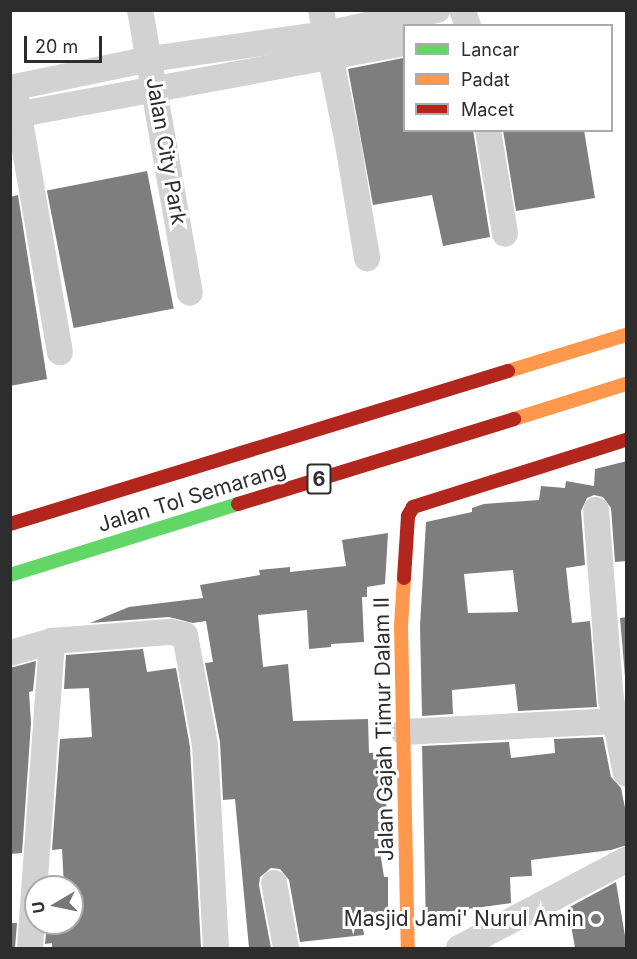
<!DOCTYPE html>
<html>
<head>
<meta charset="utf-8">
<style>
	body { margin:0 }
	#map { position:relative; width:637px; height:959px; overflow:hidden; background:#fff; font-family:Inter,sans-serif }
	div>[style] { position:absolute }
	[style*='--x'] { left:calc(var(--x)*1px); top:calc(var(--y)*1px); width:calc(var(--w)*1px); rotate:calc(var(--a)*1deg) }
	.building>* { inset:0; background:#7e7e7e; transform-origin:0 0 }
	.street>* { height:26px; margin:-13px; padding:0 13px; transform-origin:13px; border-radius:13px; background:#d2d2d2 }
	.fast>* { height:14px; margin:-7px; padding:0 7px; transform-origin:7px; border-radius:7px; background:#63d668 }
	.slow>* { height:14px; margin:-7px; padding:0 7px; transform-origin:7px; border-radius:7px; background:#ff974d }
	.jam>* { height:14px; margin:-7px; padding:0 7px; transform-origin:7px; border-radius:7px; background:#b3261e }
	.dots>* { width:16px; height:16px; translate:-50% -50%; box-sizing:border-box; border:3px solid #fff; border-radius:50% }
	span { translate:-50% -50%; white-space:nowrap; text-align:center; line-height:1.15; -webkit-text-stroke:6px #fff; paint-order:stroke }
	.shield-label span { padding:2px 4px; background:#fff; border:2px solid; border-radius:4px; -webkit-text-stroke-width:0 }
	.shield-label { font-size:20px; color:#2d2d2d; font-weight:700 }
	.street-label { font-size:21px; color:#2d2d2d }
	.poi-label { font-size:21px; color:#2d2d2d }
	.right { translate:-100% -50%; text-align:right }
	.frame { position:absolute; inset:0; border:12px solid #2d2d2d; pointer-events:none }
	.legend { position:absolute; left:403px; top:24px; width:210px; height:108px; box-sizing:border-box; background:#fff; border:2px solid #ababab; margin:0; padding:8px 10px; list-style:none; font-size:18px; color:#2d2d2d }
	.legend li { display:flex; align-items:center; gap:12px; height:30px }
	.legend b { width:30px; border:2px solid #ababab }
	.north { position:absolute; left:24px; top:875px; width:60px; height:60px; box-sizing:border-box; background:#fff; border:2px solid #ababab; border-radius:50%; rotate:261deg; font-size:16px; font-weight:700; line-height:24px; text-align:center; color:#2d2d2d }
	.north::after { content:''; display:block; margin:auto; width:21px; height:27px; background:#767676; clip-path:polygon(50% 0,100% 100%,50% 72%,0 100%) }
	.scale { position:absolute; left:24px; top:36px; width:78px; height:27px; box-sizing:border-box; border:3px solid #2d2d2d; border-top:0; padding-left:8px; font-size:18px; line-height:21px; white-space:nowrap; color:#2d2d2d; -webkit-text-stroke:4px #fff; paint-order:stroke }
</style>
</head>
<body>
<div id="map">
	<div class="building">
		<i style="clip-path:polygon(403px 58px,405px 130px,473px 130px,490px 237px,443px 246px,432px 195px,373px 205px,348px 69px)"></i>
		<i style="clip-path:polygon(503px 130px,584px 130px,595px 198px,516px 211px)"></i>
		<i style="left:147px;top:171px;width:140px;height:102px;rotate:79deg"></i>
		<i style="clip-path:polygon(18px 195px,47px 379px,10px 386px,10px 197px)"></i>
		<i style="clip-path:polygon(evenodd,627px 461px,627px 561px,615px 562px,611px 508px,603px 497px,594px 495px,587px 498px,581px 511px,585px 565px,566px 568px,572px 623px,590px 621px,597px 707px,518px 711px,515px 684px,452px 690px,453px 714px,422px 716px,420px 626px,426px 522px,472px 512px,472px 508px,484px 504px,539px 500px,541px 486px,565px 488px,566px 481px,594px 486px,595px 469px,627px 461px,513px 570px,518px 612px,468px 613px,464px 574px,513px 570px)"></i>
		<i style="clip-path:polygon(388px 533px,385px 584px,367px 587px,367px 597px,362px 597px,364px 642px,331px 644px,331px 647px,309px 649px,307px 610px,258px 615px,263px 667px,288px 664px,293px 721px,368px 719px,369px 753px,385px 752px,387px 831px,377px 832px,384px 877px,388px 877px,388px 911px,361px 915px,364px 935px,300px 942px,289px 880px,280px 869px,271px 868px,260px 877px,259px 885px,271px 948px,249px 948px,235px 799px,223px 800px,220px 742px,205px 663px,213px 662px,206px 621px,193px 623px,169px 617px,90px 623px,129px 607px,203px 598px,200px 585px,260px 575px,259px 570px,290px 567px,290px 572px,346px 566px,342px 540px)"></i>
		<i style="clip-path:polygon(627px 617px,627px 700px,620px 618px)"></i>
		<i style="clip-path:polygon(143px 649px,147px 672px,176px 668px,190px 747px,201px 948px,52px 947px,52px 943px,45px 944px,47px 923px,72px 923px,72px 887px,64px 887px,62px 849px,52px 850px,60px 739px,92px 737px,89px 688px,64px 689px,66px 655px)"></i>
		<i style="clip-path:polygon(36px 661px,33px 691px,29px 692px,31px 723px,22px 853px,10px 854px,10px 668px)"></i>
		<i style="clip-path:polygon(603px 737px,611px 777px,621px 788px,627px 818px,627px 845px,611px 850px,531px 860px,532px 876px,510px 877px,511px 903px,445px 912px,446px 925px,426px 927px,422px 746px,509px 742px,511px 758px,555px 753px,554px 739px)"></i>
		<i style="clip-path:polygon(616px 882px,627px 948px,575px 948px,568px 908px)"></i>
		<i style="clip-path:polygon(10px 923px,17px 923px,15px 948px,10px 948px)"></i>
	</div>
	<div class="street">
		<i style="--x:140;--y:10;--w:287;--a:80"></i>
		<i style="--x:321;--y:10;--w:137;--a:78.6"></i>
		<i style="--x:348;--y:144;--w:116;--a:80.5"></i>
		<i style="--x:462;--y:10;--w:17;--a:69"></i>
		<i style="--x:10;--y:88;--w:143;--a:-11.7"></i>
		<i style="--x:150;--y:59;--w:177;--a:-8.1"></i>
		<i style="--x:325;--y:34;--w:115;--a:-12.1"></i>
		<i style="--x:16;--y:98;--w:258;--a:80.2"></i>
		<i style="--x:10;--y:116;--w:401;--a:-10.5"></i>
		<i style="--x:488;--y:130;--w:105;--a:80.7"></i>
		<i style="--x:596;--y:510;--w:190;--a:85.5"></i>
		<i style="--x:611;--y:699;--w:76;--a:78.7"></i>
		<i style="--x:10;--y:653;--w:44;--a:-15.9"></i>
		<i style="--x:52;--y:641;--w:118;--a:-4.4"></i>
		<i style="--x:170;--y:632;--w:15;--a:11"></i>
		<i style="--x:185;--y:635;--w:112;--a:79.7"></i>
		<i style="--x:205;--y:745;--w:203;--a:86.9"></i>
		<i style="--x:404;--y:732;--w:212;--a:-3"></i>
		<i style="--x:274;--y:883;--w:66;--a:79.5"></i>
		<i style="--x:30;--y:948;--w:308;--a:-85.9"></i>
		<i style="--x:459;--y:948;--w:189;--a:-27.8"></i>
	</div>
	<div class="fast">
		<i style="--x:10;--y:575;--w:239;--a:-17.3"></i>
	</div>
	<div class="slow">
		<i style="--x:508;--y:371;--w:123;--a:-17"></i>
		<i style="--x:514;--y:419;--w:117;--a:-17.4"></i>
		<i style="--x:404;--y:578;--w:48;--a:93.6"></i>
		<i style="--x:401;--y:626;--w:322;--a:88.8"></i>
	</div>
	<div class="jam">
		<i style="--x:238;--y:504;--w:289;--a:-17.1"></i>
		<i style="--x:10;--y:524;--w:521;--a:-17.08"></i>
		<i style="--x:404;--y:578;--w:62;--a:-86.3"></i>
		<i style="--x:408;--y:516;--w:10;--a:-61"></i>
		<i style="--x:413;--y:507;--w:223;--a:-17.5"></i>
	</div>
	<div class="dots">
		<i style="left:596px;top:919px;background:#767676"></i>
	</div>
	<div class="shield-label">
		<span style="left:319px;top:479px">6</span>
	</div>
	<div class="street-label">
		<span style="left:166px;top:151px;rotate:80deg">Jalan City Park</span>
		<span style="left:192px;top:497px;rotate:-17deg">Jalan Tol Semarang</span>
		<span style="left:384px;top:729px;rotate:-91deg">Jalan Gajah Timur Dalam II</span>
	</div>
	<div class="poi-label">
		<span class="right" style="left:584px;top:919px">Masjid Jami' Nurul Amin</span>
	</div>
	<div class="frame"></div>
	<ul class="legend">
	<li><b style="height:8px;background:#63d668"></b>Lancar</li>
	<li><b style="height:8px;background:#ff974d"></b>Padat</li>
	<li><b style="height:8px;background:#b3261e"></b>Macet</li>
	</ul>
	<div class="north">U</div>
	<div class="scale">20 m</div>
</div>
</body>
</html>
